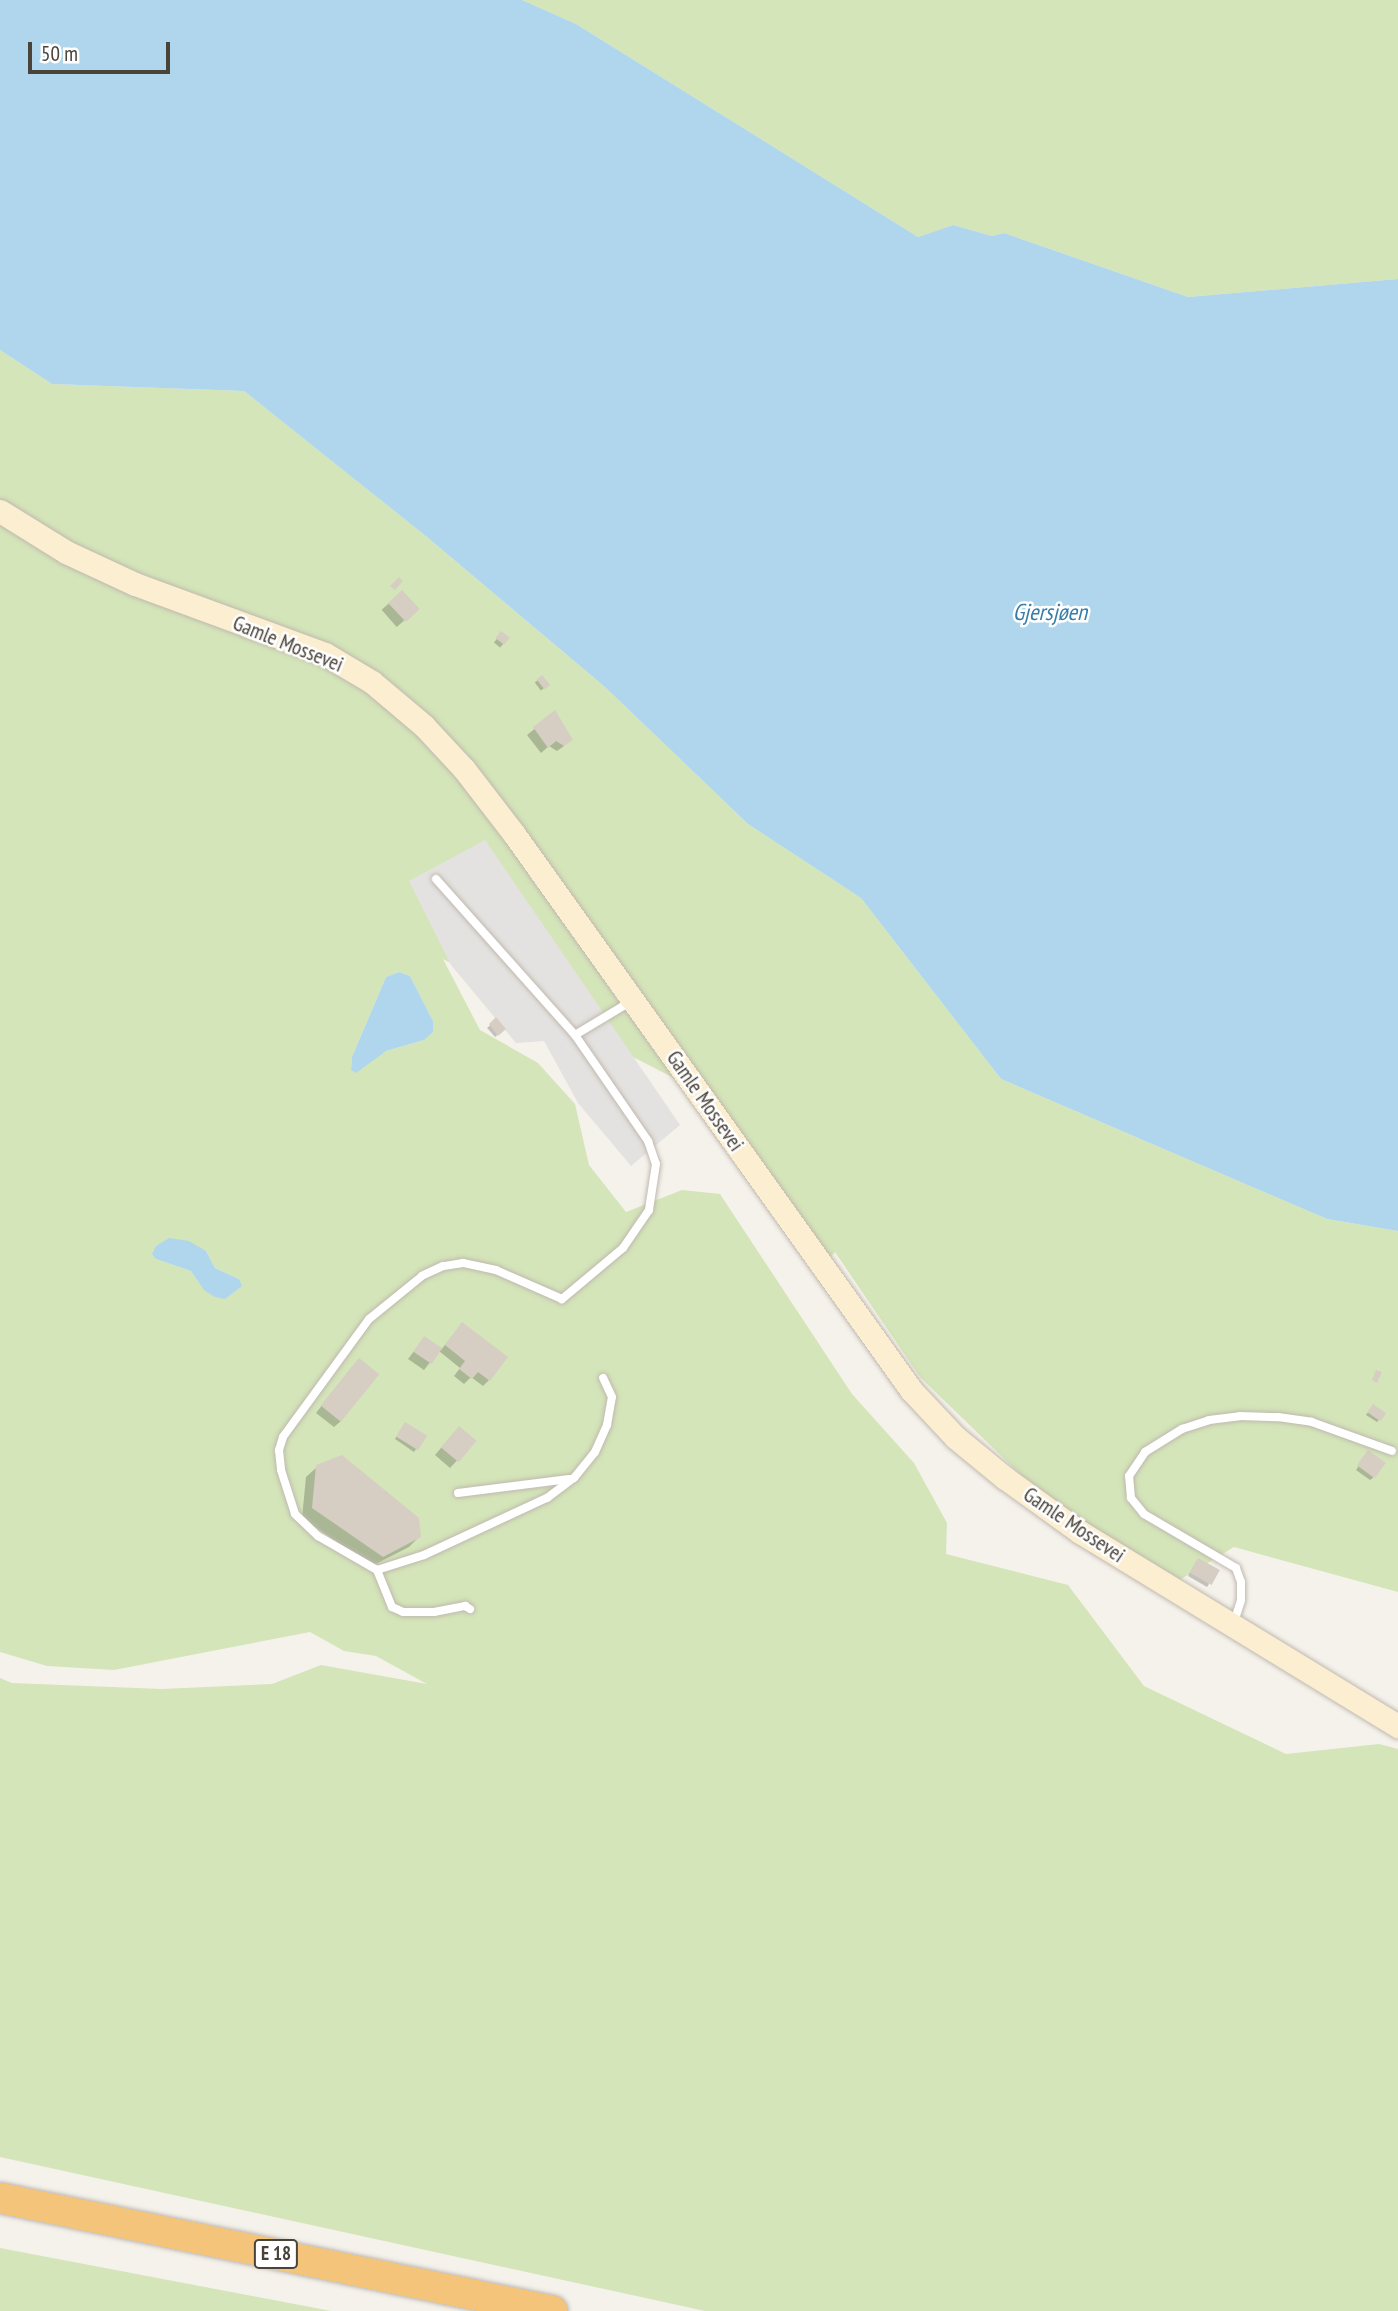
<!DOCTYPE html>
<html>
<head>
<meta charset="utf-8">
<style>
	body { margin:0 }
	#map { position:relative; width:1398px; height:2311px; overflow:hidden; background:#f5f2ec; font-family:"PT Sans Narrow",sans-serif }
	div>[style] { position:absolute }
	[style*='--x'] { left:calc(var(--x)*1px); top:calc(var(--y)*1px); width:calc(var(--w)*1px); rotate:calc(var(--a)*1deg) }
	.green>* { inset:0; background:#d4e5b9 }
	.parking>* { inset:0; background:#e4e2e0 }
	.water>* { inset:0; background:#afd6ec }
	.shadow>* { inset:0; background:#0003; transform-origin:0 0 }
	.building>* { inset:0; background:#d6cdc3; transform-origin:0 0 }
	.roads { filter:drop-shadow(0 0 2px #c0b9af) drop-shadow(0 0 2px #c0b9af) }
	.lane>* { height:8px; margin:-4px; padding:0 4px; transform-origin:4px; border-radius:4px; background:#fff }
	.secondary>* { height:23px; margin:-11.5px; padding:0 11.5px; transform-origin:11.5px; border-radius:11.5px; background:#fbeed1 }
	.highway>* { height:30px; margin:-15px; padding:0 15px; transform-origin:15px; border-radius:15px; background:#f3c479 }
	span { translate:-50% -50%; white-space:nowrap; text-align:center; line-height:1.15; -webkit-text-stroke:5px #fff; paint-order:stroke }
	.shield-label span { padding:2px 5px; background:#fff; border:2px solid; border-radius:5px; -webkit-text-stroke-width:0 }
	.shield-label { font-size:19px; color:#49433a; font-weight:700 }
	.street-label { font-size:21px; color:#49433a }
	.water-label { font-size:23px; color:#387da6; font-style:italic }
	.scale { position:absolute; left:28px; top:42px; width:142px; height:32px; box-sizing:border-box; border:4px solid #49433a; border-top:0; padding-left:9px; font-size:21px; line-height:24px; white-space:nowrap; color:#49433a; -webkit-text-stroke:5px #fff; paint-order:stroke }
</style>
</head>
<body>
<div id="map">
	<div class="green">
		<i style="clip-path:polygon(522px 0,1398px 0,1398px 279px,1188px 297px,1004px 233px,992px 236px,953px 225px,918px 237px,576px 24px)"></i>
		<i style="clip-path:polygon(evenodd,0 350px,52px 384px,244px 391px,427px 537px,605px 687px,748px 824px,861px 898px,1001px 1079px,1327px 1219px,1398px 1231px,1398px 1592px,1234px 1547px,1168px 1587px,1080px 1532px,920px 1377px,835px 1252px,822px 1266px,697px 1090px,443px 959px,480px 1030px,538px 1063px,575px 1104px,589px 1165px,626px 1212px,682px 1190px,720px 1194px,852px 1394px,914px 1463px,947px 1523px,946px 1554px,1068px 1585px,1144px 1686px,1286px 1754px,1379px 1744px,1398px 1749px,1398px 2311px,705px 2311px,0 2157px,0 1678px,12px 1683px,162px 1689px,272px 1684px,321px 1665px,427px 1684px,376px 1656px,344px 1651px,310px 1632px,114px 1670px,47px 1666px,0 1652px,0 350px,399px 972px,410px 976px,433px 1021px,424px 1040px,386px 1051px,351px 1070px,352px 1057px,386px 977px,399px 972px,0 350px,206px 1251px,215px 1268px,239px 1279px,204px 1289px,191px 1271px,156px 1259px,206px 1251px)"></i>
		<i style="clip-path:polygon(0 2248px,331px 2311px,0 2311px)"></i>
	</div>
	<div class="parking">
		<i style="clip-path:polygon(485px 840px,680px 1125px,631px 1166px,578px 1103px,544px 1041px,516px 1043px,451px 965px,409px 881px)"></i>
	</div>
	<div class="water">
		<i style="clip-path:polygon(0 0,522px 0,576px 24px,918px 237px,953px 225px,992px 236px,1004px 233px,1188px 297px,1398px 279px,1398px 1231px,1327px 1219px,1001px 1079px,861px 898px,748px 824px,605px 687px,427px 537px,244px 391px,52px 384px,0 350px)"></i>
		<i style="clip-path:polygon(399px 972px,410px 976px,433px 1021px,433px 1032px,424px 1040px,386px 1051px,356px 1073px,351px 1070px,352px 1057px,386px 977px)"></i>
		<i style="clip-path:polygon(169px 1238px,189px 1241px,206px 1251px,215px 1268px,239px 1279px,242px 1286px,225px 1299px,215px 1297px,204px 1290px,191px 1271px,156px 1259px,152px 1254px,156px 1246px)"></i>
	</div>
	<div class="shadow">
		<i style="left:402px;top:592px;width:23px;height:27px;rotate:49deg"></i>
		<i style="left:501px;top:634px;width:8px;height:11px;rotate:40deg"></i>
		<i style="left:542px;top:677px;width:10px;height:9px;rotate:53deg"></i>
		<i style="clip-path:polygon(554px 713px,564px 746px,557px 751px,549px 746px,541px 753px,527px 735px)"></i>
		<i style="left:496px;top:1020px;width:12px;height:12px;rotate:48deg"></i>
		<i style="clip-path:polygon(456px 1331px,489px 1380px,483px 1386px,471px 1377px,464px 1384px,454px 1376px,460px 1368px,439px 1351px,424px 1370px,408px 1359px,424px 1338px,441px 1350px)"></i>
		<i style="clip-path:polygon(352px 1367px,341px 1421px,334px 1427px,316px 1413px)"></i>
		<i style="clip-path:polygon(1371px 1408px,1384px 1414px,1377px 1422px,1366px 1415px)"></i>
		<i style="clip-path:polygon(403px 1427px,424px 1437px,414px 1452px,395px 1439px)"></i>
		<i style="clip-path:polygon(453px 1434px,474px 1442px,450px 1468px,435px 1455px)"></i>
		<i style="clip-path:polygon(1366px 1455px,1373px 1478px,1370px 1480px,1356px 1470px)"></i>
		<i style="clip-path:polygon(317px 1467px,419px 1537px,409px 1547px,372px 1566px,302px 1518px,306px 1477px)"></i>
		<i style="clip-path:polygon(1196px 1562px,1209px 1584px,1207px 1587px,1188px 1576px)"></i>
	</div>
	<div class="building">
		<i style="clip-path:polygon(399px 577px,403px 581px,395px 590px,390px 586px)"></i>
		<i style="left:402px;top:590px;width:26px;height:19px;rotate:47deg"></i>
		<i style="left:501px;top:631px;width:11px;height:9px;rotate:38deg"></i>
		<i style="left:542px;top:675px;width:13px;height:7px;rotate:51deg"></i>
		<i style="clip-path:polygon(555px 710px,573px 740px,564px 746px,556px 741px,548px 748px,533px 727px)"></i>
		<i style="clip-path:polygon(496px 1017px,506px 1029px,498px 1036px,489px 1024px)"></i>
		<i style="clip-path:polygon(462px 1322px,508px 1357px,490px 1381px,478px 1372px,472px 1379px,459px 1369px,465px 1361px,445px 1345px)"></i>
		<i style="left:424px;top:1336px;width:22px;height:19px;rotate:34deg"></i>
		<i style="left:359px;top:1358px;width:26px;height:61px;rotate:39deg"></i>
		<i style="clip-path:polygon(1376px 1370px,1382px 1372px,1377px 1383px,1372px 1380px)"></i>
		<i style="left:1373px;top:1404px;width:16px;height:10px;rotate:35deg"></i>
		<i style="left:405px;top:1422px;width:26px;height:17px;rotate:32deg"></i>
		<i style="left:459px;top:1426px;width:23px;height:28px;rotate:40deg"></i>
		<i style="left:1368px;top:1450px;width:22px;height:19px;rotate:36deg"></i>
		<i style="clip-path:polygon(342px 1455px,419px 1518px,421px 1537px,383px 1557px,312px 1508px,316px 1465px)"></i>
		<i style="left:1198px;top:1558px;width:25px;height:17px;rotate:29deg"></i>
	</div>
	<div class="roads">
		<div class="lane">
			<i style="--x:436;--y:879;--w:209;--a:48.3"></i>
			<i style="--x:575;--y:1035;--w:129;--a:55.4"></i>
			<i style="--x:648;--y:1141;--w:24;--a:71"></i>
			<i style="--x:656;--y:1164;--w:47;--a:98.7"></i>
			<i style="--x:649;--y:1210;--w:46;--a:124.4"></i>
			<i style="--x:623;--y:1248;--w:80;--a:140.1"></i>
			<i style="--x:562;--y:1299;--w:72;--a:-156.3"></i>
			<i style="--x:496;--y:1270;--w:34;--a:-168"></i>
			<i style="--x:463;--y:1263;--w:20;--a:171"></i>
			<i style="--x:443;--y:1266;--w:23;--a:155"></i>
			<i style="--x:422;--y:1276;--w:68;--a:140.9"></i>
			<i style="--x:369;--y:1319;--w:146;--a:126.1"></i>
			<i style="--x:283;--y:1437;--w:14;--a:107"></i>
			<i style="--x:279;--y:1450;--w:20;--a:84"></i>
			<i style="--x:281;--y:1470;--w:46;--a:72.3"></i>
			<i style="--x:295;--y:1514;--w:32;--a:44"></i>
			<i style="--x:318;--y:1536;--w:68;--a:30"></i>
			<i style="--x:377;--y:1570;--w:40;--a:68"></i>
			<i style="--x:392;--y:1607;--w:12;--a:24"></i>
			<i style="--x:403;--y:1612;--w:31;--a:0"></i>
			<i style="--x:434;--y:1612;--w:32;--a:-11"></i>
			<i style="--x:465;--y:1606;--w:6;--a:31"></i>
			<i style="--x:575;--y:1035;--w:64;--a:-31"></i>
			<i style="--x:458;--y:1493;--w:112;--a:-7.2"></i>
			<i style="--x:377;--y:1570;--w:49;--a:-17.7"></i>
			<i style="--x:424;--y:1555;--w:136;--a:-24.9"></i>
			<i style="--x:547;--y:1498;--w:34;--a:-37"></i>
			<i style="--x:574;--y:1478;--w:33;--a:-51"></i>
			<i style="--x:595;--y:1452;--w:30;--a:-66"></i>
			<i style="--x:607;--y:1425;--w:28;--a:-80"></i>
			<i style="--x:612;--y:1397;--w:21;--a:-115"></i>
			<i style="--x:1233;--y:1625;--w:26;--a:-72"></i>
			<i style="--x:1241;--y:1600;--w:18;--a:-90"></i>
			<i style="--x:1241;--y:1582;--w:15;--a:-110"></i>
			<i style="--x:1236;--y:1568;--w:107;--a:-149.6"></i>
			<i style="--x:1144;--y:1514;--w:21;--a:-129"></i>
			<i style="--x:1131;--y:1498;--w:22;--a:-95"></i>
			<i style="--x:1129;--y:1476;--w:29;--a:-56"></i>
			<i style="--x:1145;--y:1452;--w:44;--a:-31.9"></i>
			<i style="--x:1182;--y:1429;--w:28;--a:-18"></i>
			<i style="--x:1209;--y:1420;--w:31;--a:-7"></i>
			<i style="--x:1240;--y:1416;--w:38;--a:2"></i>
			<i style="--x:1278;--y:1417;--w:34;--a:8"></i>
			<i style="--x:1312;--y:1422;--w:85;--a:19.9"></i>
		</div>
		<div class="secondary">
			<i style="--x:0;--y:511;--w:78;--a:31.8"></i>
			<i style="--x:66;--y:552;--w:76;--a:24.9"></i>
			<i style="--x:135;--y:584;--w:202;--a:20.2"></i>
			<i style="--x:325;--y:654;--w:55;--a:30.8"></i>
			<i style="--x:372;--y:682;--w:68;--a:40.2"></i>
			<i style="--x:424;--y:726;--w:59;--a:47.1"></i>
			<i style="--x:464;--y:769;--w:82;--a:52.4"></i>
			<i style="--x:514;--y:834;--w:683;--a:54.47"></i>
			<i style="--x:911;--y:1390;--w:64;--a:46.9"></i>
			<i style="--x:955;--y:1437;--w:65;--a:39.4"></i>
			<i style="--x:1005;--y:1478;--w:92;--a:35.8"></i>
			<i style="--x:1080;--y:1532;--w:373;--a:31.4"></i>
		</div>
		<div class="highway">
			<i style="--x:0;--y:2198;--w:564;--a:11.55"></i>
		</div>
	</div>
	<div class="shield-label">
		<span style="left:276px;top:2254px">E 18</span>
	</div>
	<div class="street-label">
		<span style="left:288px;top:644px;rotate:22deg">Gamle Mossevei</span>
		<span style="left:705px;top:1101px;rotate:55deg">Gamle Mossevei</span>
		<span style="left:1074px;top:1525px;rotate:34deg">Gamle Mossevei</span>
	</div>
	<div class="water-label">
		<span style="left:1050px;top:612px">Gjersjøen</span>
	</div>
	<div class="scale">50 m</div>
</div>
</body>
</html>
